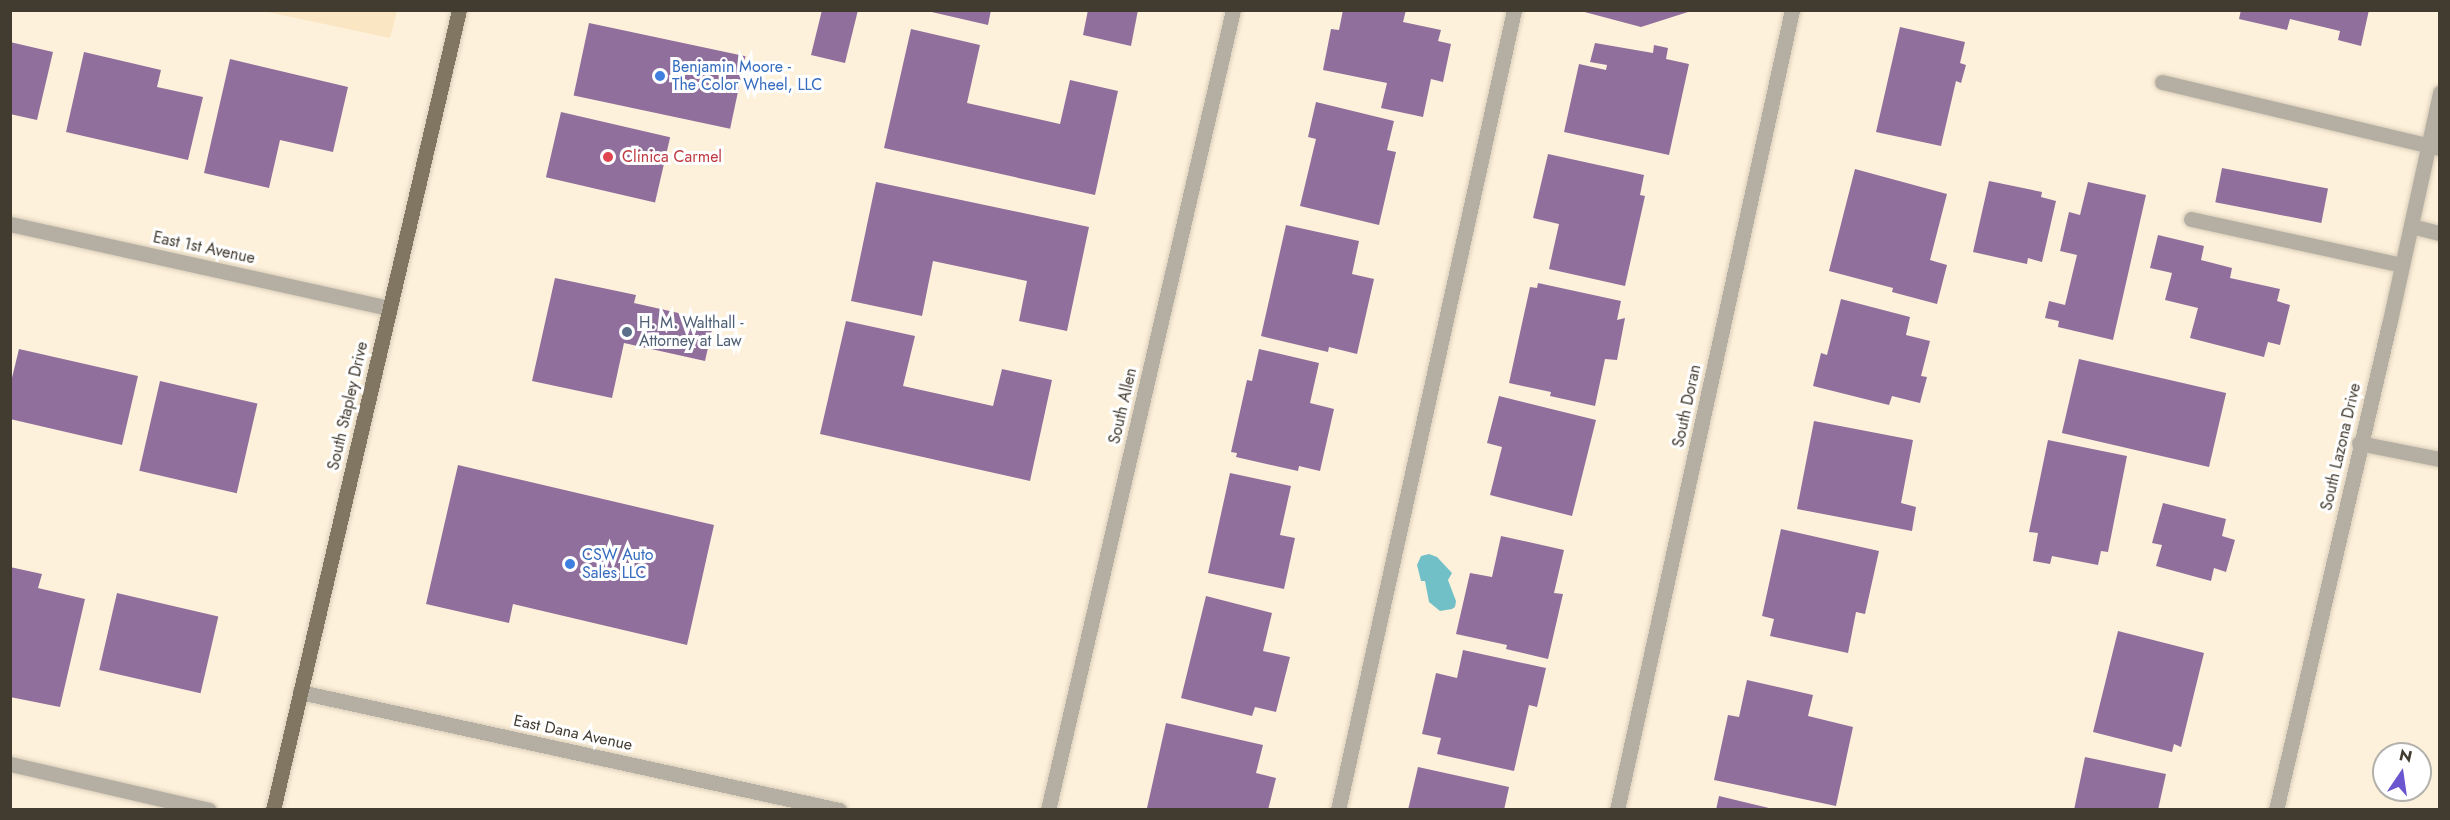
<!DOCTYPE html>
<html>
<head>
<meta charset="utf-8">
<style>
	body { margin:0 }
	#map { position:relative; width:2450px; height:820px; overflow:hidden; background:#fef1db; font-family:Jost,sans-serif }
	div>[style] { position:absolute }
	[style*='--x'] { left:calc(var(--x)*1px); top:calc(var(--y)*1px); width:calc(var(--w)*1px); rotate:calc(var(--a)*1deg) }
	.built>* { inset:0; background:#fae6c3 }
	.water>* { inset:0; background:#71c0c7 }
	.building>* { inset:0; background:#916f9d; transform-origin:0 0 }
	.roads { filter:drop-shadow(0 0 2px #d8cdb9) drop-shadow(0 0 2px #d8cdb9) }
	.minor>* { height:15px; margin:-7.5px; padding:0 7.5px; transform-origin:7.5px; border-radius:7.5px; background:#b5afa3 }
	.major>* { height:15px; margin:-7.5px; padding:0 7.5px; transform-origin:7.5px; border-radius:7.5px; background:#817661 }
	.dots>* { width:16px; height:16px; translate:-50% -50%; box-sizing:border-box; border:3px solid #fff; border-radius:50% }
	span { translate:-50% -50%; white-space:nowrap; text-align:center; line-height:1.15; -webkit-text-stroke:6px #fff; paint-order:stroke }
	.shop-label { font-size:16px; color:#366cbe }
	.left { translate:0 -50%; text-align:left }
	.health-label { font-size:16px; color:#be3a42 }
	.street-label { font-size:16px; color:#423b30 }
	.service-label { font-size:16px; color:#4e5e75 }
	.frame { position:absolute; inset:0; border:12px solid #423b30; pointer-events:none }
	.north { position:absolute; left:2372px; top:742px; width:60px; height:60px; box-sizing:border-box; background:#fff; border:2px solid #b3b1ac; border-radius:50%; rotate:13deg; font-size:16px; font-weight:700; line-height:24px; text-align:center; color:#423b30 }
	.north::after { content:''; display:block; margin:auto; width:21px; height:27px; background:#6c56cf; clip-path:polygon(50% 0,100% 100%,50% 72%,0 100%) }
</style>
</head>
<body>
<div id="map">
	<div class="built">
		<i style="clip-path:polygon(263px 11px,397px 10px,397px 11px,390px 38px)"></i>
	</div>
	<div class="water">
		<i style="clip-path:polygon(1429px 554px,1437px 557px,1452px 573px,1448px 580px,1456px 601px,1455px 607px,1452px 609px,1440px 611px,1429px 602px,1425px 581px,1421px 581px,1417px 565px,1421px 556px)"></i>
	</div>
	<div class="building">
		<i style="clip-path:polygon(822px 10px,858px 10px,845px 63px,811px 55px)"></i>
		<i style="clip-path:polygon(923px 10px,991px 10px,988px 25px)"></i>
		<i style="clip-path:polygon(1088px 10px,1138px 10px,1131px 46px,1083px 35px)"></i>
		<i style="clip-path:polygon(1343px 10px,1406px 10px,1403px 22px,1441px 30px,1438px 41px,1451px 44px,1443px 82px,1431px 79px,1423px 117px,1381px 108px,1387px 83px,1323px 70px,1331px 29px,1339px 30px)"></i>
		<i style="clip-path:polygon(1577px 10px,1691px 10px,1691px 11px,1641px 27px)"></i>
		<i style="clip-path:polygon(2241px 10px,2369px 10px,2361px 46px,2338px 40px,2340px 31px,2290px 19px,2287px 30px,2239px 19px)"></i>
		<i style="left:589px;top:23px;width:160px;height:74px;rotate:12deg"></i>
		<i style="clip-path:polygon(1900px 27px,1965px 42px,1960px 63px,1966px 65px,1961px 83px,1956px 81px,1941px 146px,1876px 132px)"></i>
		<i style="clip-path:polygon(911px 29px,980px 45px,967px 103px,1060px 124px,1070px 80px,1118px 91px,1095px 195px,884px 148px)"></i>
		<i style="clip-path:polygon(10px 42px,53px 52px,37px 120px,10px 114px)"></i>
		<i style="clip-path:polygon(1595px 43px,1653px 53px,1654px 45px,1668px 48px,1666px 59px,1689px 64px,1669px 155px,1564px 132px,1579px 64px,1606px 70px,1607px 65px,1590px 62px)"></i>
		<i style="clip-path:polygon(84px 52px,161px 70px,157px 87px,203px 97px,188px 160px,66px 132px)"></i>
		<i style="clip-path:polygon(230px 59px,348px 87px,333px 152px,280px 140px,269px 188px,204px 173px)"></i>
		<i style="clip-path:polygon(1316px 102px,1394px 121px,1387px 150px,1396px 152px,1379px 225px,1300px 206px,1316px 139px,1308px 137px)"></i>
		<i style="left:561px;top:112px;width:112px;height:67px;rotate:13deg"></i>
		<i style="clip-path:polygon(1548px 154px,1644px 175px,1640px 195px,1645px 196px,1625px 286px,1549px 269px,1559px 224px,1533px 218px)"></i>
		<i style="left:2222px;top:168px;width:108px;height:35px;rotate:11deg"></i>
		<i style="clip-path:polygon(1855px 169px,1947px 194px,1930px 260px,1947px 265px,1937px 304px,1892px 292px,1893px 288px,1829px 271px)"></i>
		<i style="clip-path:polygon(1989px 181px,2042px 192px,2041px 197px,2056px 201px,2042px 262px,2028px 258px,2027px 264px,1973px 252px)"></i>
		<i style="clip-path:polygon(876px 182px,1089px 227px,1067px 331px,1019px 321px,1027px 281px,933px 261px,922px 316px,851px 301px)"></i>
		<i style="clip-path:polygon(2088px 182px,2146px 195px,2113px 340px,2058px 327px,2059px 321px,2045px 318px,2049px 301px,2065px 305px,2077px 255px,2060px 251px,2069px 212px,2080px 215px)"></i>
		<i style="clip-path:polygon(1286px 225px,1359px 241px,1352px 274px,1374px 279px,1357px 354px,1329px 347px,1328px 352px,1261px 336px)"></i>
		<i style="clip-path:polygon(2158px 235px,2204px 246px,2201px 260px,2232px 268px,2230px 278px,2280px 289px,2277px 301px,2290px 305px,2280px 345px,2268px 342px,2264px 357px,2190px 338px,2198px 308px,2165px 300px,2172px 273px,2150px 268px)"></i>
		<i style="clip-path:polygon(555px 278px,636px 295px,634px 303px,714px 321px,705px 361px,624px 343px,612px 398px,532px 381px)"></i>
		<i style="clip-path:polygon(1538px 283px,1621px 301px,1617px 320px,1625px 318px,1617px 360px,1605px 359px,1595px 406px,1550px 396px,1551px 392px,1509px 383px,1530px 287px,1537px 288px)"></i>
		<i style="clip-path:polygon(1841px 299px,1910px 317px,1906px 335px,1930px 341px,1921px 376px,1927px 377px,1920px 403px,1892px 396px,1889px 405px,1813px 386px,1821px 353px,1827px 355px)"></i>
		<i style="clip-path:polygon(846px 321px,915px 336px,903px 386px,993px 406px,1002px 369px,1052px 380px,1030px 481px,820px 434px)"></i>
		<i style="clip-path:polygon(19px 349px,138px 376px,122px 445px,10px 419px,10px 386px)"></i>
		<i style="clip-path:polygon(1259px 349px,1319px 363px,1310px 403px,1334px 409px,1320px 471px,1299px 466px,1298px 471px,1236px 457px,1237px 453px,1231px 452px,1247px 380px,1252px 381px)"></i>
		<i style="left:2079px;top:359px;width:151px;height:76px;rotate:13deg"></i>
		<i style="left:160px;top:381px;width:100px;height:92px;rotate:13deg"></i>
		<i style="clip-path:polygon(1499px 396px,1596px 420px,1572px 516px,1490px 495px,1502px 447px,1487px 443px)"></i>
		<i style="clip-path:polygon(1814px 421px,1913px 440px,1901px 503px,1916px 507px,1912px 531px,1797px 509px)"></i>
		<i style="clip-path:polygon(2048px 440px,2127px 456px,2108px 552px,2101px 551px,2098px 565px,2052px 556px,2050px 564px,2033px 561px,2038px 533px,2029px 532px)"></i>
		<i style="clip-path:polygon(458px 465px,714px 525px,687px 645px,513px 604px,509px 623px,426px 604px)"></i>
		<i style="clip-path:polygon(1230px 473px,1291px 486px,1280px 535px,1295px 538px,1284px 589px,1208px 573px)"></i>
		<i style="clip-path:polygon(2163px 503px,2226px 519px,2222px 536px,2235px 540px,2226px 572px,2214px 568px,2211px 581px,2156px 566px,2162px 545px,2152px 543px)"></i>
		<i style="clip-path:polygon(1781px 529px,1879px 551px,1865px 614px,1856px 612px,1848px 653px,1770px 636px,1774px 619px,1762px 616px)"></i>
		<i style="clip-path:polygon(1501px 536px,1564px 550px,1554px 593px,1563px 594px,1548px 659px,1506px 649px,1507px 645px,1456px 634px,1470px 573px,1492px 577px)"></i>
		<i style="clip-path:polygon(10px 567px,42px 574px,38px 588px,85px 599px,60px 707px,10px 697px)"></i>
		<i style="left:117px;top:593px;width:104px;height:79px;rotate:13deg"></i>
		<i style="clip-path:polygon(1206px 596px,1272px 613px,1263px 651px,1290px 657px,1276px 712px,1255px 707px,1252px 716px,1181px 698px)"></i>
		<i style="clip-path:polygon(2118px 631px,2204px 653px,2181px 747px,2174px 744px,2172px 752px,2093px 732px)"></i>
		<i style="clip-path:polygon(1463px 650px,1546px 668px,1537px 707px,1529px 705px,1514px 771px,1437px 754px,1441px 738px,1422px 734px,1436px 673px,1457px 678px)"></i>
		<i style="clip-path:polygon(1747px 680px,1813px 695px,1808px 716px,1853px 727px,1836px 806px,1714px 780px,1728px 715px,1739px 717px)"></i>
		<i style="clip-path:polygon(1166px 723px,1263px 745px,1256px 773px,1276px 778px,1268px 810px,1147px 808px)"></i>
		<i style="clip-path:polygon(2085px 757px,2166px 774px,2158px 810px,2074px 810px)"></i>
		<i style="clip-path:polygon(1418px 767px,1509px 787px,1504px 810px,1408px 810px)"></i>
		<i style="clip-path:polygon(1719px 796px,1773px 809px,1773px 810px,1716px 810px)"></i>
	</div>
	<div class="roads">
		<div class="minor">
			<i style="--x:2162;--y:82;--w:286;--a:13.4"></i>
			<i style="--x:2191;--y:219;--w:216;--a:12.3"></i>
			<i style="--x:10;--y:224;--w:389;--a:12.5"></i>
			<i style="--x:2411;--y:226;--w:30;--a:14"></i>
			<i style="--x:2359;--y:443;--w:83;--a:11.2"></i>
			<i style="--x:300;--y:692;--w:552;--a:12.35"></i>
			<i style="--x:10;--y:764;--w:204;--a:13"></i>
			<i style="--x:1048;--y:810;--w:821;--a:-76.98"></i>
			<i style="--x:1338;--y:810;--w:819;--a:-77.59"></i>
			<i style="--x:1617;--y:810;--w:819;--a:-77.66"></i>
			<i style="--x:2276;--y:810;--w:498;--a:-76.9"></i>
			<i style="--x:2389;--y:325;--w:238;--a:-77.6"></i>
		</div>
		<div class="major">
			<i style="--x:273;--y:810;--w:821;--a:-76.91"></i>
		</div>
	</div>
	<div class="dots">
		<i style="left:660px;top:76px;background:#3f7fe0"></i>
		<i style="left:608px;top:157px;background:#e0444e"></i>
		<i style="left:627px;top:332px;background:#5c6f8a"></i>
		<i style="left:570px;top:564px;background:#3f7fe0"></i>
	</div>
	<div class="shop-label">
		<span class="left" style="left:672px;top:76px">Benjamin Moore -<br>The Color Wheel, LLC</span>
		<span class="left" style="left:582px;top:564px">CSW Auto<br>Sales LLC</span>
	</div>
	<div class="health-label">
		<span class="left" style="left:622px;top:157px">Clinica Carmel</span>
	</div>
	<div class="street-label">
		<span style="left:204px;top:248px;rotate:12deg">East 1st Avenue</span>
		<span style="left:348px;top:406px;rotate:-77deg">South Stapley Drive</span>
		<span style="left:1123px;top:406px;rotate:-77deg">South Allen</span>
		<span style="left:1687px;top:406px;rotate:-78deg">South Doran</span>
		<span style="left:2341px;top:447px;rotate:-77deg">South Lazona Drive</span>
		<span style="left:573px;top:733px;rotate:12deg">East Dana Avenue</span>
	</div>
	<div class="service-label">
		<span class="left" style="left:639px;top:332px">H. M. Walthall -<br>Attorney at Law</span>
	</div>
	<div class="frame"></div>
	<div class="north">N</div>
</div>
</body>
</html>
